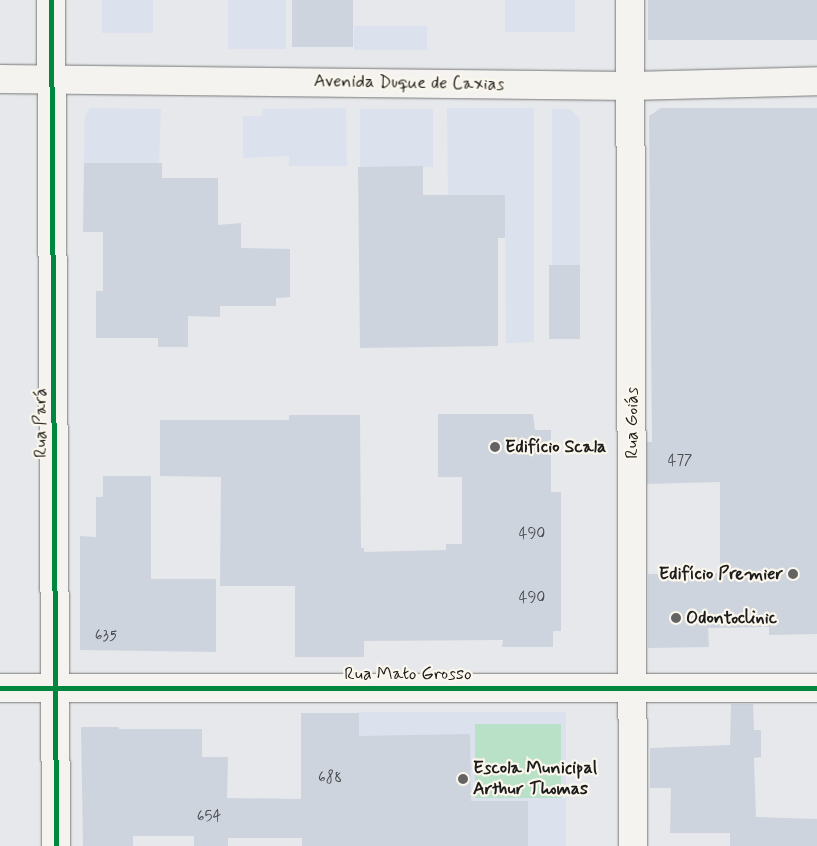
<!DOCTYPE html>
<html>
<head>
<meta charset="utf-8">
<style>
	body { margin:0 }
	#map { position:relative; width:817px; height:846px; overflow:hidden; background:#e6e8eb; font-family:Mynerve,sans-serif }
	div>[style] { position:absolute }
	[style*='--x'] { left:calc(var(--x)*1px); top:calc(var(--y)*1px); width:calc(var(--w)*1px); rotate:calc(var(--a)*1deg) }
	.built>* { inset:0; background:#dbe2ed; transform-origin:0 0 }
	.green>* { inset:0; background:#b8e1c8; transform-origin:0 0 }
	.building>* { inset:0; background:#ced4de; transform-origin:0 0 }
	.roads { filter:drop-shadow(0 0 1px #777879) drop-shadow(0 0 1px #777879) }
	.tertiary>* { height:28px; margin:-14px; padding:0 14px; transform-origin:14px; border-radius:14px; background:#f4f3f0 }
	.secondary>* { height:28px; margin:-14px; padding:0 14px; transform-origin:14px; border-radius:14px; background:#f4f3f0 }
	.cycleway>* { height:5px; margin:-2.5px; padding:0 2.5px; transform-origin:2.5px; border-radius:2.5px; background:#00873e }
	.dots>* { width:14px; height:14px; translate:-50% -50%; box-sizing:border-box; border:2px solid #fbf7ec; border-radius:50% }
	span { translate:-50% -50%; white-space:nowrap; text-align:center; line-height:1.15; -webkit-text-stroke:4.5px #fbf7ec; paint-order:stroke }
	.number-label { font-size:15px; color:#4a4b4e }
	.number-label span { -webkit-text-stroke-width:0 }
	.street-label { font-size:18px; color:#1c1c1c }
	.poi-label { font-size:18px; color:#1c1c1c; font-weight:700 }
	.left { translate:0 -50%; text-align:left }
	.right { translate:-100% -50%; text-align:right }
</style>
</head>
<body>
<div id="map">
	<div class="built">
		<i style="left:102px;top:0;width:51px;height:33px"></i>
		<i style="left:228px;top:0;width:58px;height:49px"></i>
		<i style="left:505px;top:0;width:70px;height:32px"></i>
		<i style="left:354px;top:26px;width:73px;height:24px"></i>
		<i style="clip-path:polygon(90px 108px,161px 109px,159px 163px,84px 163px,85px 115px)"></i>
		<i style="clip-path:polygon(346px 108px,347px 166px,289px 166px,289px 156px,243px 158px,243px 116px,262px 116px,263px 109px)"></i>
		<i style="clip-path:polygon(447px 108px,534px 108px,534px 342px,506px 343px,505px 195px,448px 195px)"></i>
		<i style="left:360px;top:109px;width:73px;height:58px"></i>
		<i style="clip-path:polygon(552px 109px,570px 109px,580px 119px,580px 265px,552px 265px)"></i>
		<i style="left:566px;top:712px;width:134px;height:207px;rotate:90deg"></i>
	</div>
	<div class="green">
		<i style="left:475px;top:724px;width:86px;height:74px"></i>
	</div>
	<div class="building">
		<i style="left:292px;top:0;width:61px;height:47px"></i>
		<i style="left:648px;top:0;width:169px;height:40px"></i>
		<i style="clip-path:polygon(661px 108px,817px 108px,817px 634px,769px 635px,769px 627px,708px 628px,709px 647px,648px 648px,648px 574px,720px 573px,720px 482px,647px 484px,647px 442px,652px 442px,649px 116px)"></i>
		<i style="clip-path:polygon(84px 163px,162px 163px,162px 178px,218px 178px,218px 225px,241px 223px,241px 248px,290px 249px,290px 297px,276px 298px,276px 306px,220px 306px,220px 317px,188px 316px,188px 347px,158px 347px,158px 338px,96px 338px,96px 291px,103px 291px,103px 232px,83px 232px)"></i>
		<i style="clip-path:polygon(423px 166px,423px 195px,505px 195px,505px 238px,498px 238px,498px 346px,360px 348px,358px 167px)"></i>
		<i style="left:549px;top:265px;width:31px;height:74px"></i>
		<i style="clip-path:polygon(438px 414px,533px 414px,535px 430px,551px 430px,551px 492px,561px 492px,561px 631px,553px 631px,553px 647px,502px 647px,503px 640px,364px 641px,364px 657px,295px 657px,295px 586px,220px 586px,221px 477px,160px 476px,160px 420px,289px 420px,289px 415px,360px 415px,361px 548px,364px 548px,364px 552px,446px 550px,446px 544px,462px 544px,462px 477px,438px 477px)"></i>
		<i style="clip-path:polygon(103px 476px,151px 476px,151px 579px,216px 579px,216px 652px,80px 650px,80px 536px,96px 537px,96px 497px,103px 497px)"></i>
		<i style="clip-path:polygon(731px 704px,753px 704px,754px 730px,761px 730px,761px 757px,754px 758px,756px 817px,817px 819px,817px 846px,730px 846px,730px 833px,670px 833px,671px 788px,650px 788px,650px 748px,730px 745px)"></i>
		<i style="clip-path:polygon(301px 713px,359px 713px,359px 736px,470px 734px,471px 801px,528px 801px,528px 846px,302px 846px,302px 838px,228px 838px,228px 846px,194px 846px,194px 836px,133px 836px,133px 846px,83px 846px,81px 727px,119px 727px,119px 729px,202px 729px,202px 757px,228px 757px,227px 798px,301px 799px)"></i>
	</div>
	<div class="roads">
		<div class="tertiary">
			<i style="--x:51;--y:0;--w:846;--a:89.66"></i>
			<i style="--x:0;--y:688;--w:817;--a:0"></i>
		</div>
		<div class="secondary">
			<i style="--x:630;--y:0;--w:846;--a:89.8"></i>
			<i style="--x:0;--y:79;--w:631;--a:0.64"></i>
			<i style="--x:631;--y:86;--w:186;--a:-1.5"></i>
		</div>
	</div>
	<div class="cycleway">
		<i style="--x:51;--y:0;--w:846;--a:89.66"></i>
		<i style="--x:0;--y:688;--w:817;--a:0"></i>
	</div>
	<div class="dots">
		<i style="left:495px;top:447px;background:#636364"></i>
		<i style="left:793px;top:574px;background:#636364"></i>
		<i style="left:676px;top:618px;background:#636364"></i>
		<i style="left:463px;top:779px;background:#636364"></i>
	</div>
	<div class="number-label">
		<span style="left:680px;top:462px">477</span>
		<span style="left:532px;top:535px">490</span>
		<span style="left:532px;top:599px">490</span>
		<span style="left:106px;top:637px">635</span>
		<span style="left:330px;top:779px">688</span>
		<span style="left:209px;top:818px">654</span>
	</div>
	<div class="street-label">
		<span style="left:409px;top:83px;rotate:1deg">Avenida Duque de Caxias</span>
		<span style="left:41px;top:423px;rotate:-90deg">Rua Pará</span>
		<span style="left:632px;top:423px;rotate:-90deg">Rua Goiás</span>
		<span style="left:408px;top:674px">Rua Mato Grosso</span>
	</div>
	<div class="poi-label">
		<span class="left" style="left:505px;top:447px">Edifício Scala</span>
		<span class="right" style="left:783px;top:574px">Edifício Premier</span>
		<span class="left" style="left:686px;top:618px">Odontoclinic</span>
		<span class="left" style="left:473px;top:779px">Escola Municipal<br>Arthur Thomas</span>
	</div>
</div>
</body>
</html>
